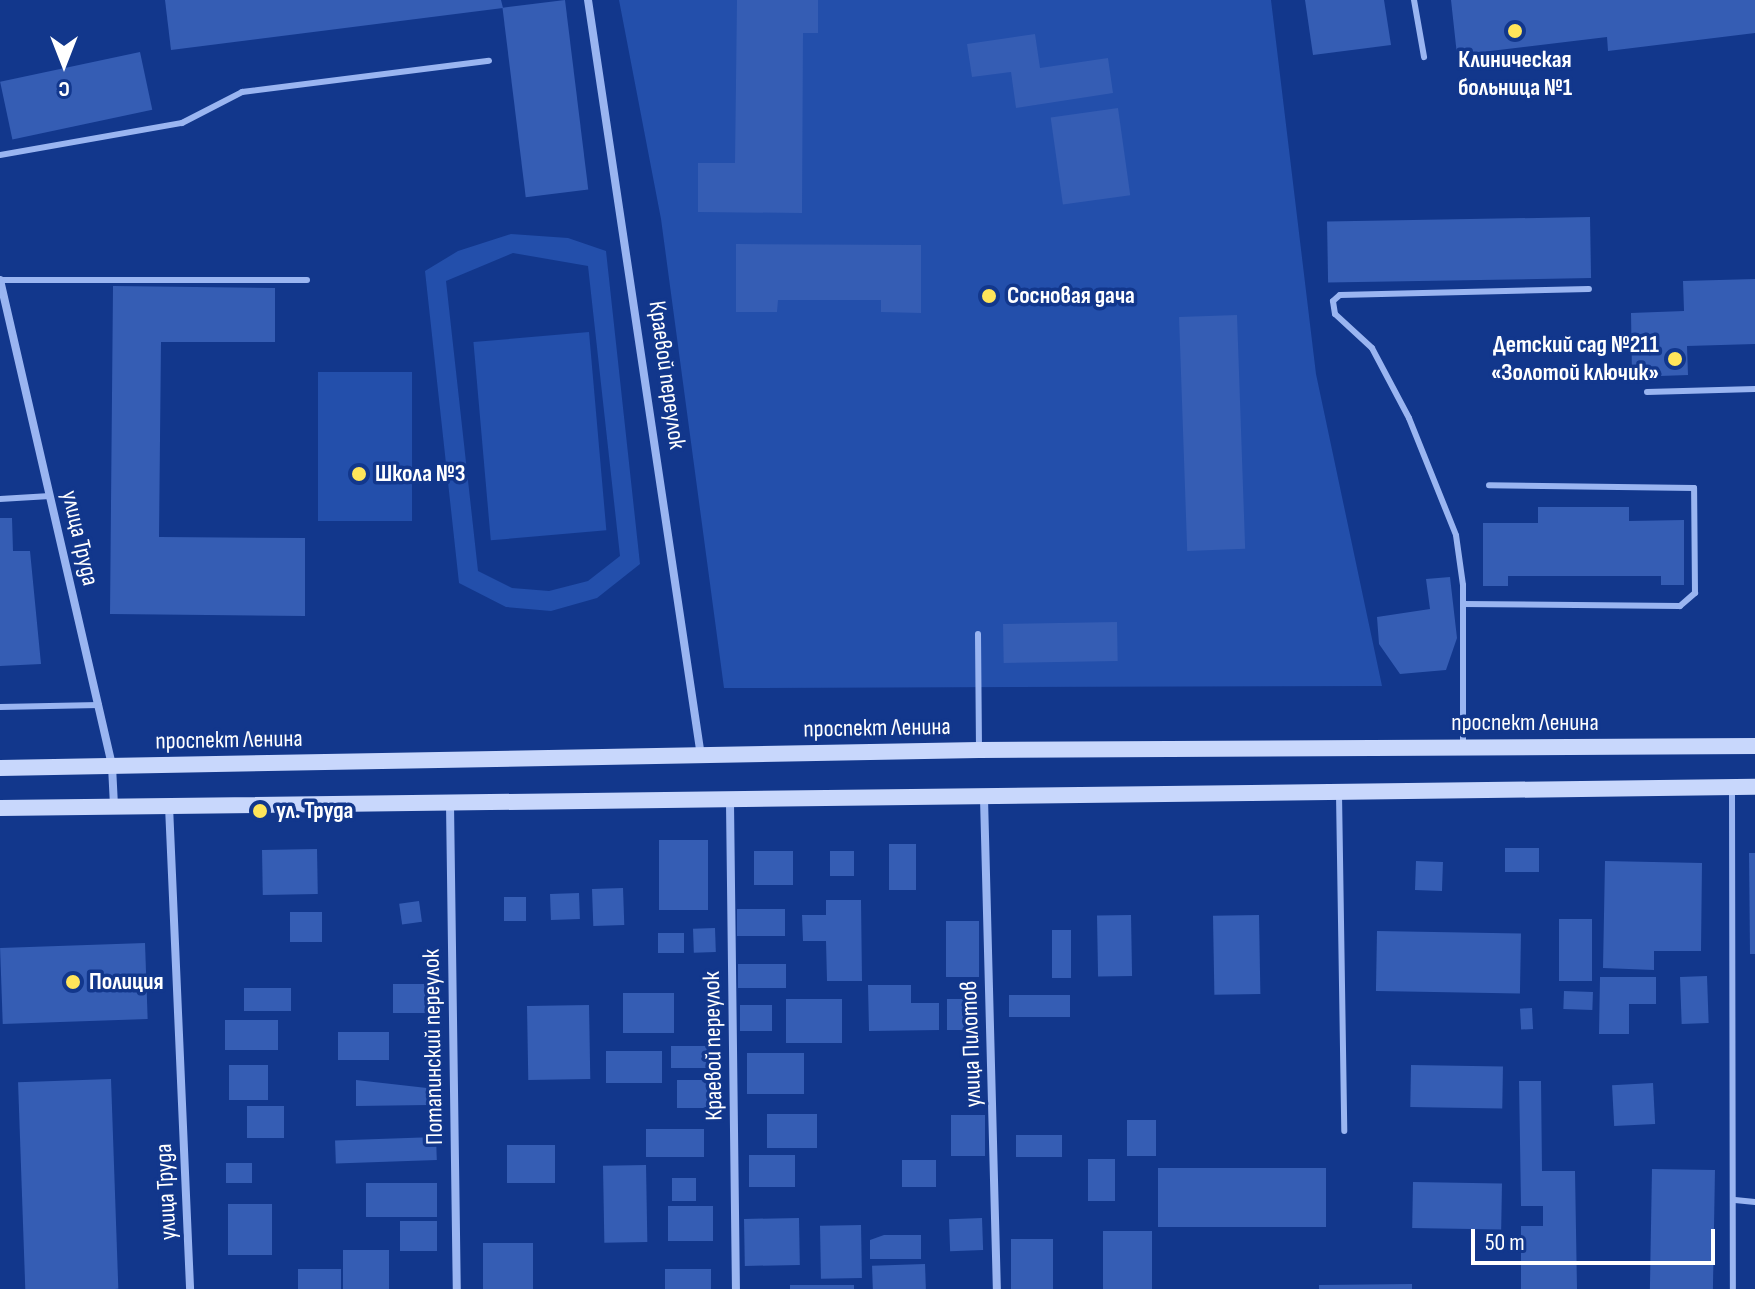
<!DOCTYPE html>
<html>
<head>
<meta charset="utf-8">
<style>
	body { margin:0 }
	#map { position:relative; width:1755px; height:1289px; overflow:hidden; background:#12378c; font-family:"Sofia Sans Condensed",sans-serif }
	div>[style] { position:absolute }
	[style*='--x'] { left:calc(var(--x)*1px); top:calc(var(--y)*1px); width:calc(var(--w)*1px); rotate:calc(var(--a)*1deg) }
	.green>* { inset:0; background:#234fab; transform-origin:0 0 }
	.building>* { inset:0; background:#355db4; transform-origin:0 0 }
	.lane>* { height:6px; margin:-3px; padding:0 3px; transform-origin:3px; border-radius:3px; background:#9ab5f1 }
	.street>* { height:8px; margin:-4px; padding:0 4px; transform-origin:4px; border-radius:4px; background:#9ab5f1 }
	.secondary>* { height:16px; margin:-8px; padding:0 8px; transform-origin:8px; border-radius:8px; background:#c8d7fc }
	.dots>* { width:22px; height:22px; translate:-50% -50%; box-sizing:border-box; border:4px solid #12378c; border-radius:50% }
	span { translate:-50% -50%; white-space:nowrap; text-align:center; line-height:1.15; -webkit-text-stroke:7px #12378c; paint-order:stroke }
	.poi-label { font-size:24px; color:#fff; font-weight:700 }
	.left { translate:0 -50%; text-align:left }
	.right { translate:-100% -50%; text-align:right }
	.street-label { font-size:24px; color:#fff }
	.north { position:absolute; left:24px; top:24px; width:80px; height:80px; -webkit-text-stroke:6px #12378c; paint-order:stroke; rotate:180deg; font-size:22px; font-weight:700; line-height:32px; text-align:center; color:#fff }
	.north::after { content:''; display:block; margin:auto; width:28px; height:36px; background:#fff; clip-path:polygon(50% 0,100% 100%,50% 72%,0 100%) }
	.scale { position:absolute; left:1471px; top:1229px; width:244px; height:36px; box-sizing:border-box; border:4px solid #fff; border-top:0; padding-left:10px; font-size:24px; line-height:28px; white-space:nowrap; color:#fff; -webkit-text-stroke:6px #12378c; paint-order:stroke }
</style>
</head>
<body>
<div id="map">
	<div class="green">
		<i style="clip-path:polygon(619px 0,1271px 0,1316px 374px,1382px 686px,724px 688px,661px 219px)"></i>
		<i style="clip-path:polygon(evenodd,511px 234px,568px 238px,606px 251px,640px 564px,597px 598px,551px 611px,506px 607px,459px 583px,425px 271px,458px 251px,511px 234px,513px 253px,588px 266px,620px 556px,588px 581px,549px 591px,512px 588px,478px 571px,446px 281px,513px 253px)"></i>
		<i style="left:589px;top:332px;width:199px;height:116px;rotate:85deg"></i>
		<i style="left:412px;top:372px;width:149px;height:94px;rotate:90deg"></i>
	</div>
	<div class="building">
		<i style="clip-path:polygon(165px 0,501px 0,503px 8px,171px 50px)"></i>
		<i style="left:565px;top:0;width:191px;height:63px;rotate:83deg"></i>
		<i style="clip-path:polygon(737px 0,818px 0,818px 33px,803px 33px,802px 213px,698px 212px,698px 163px,735px 163px)"></i>
		<i style="clip-path:polygon(1305px 0,1384px 0,1391px 45px,1313px 55px)"></i>
		<i style="clip-path:polygon(1451px 0,1755px 0,1755px 33px,1608px 51px,1607px 37px,1457px 55px)"></i>
		<i style="clip-path:polygon(1035px 34px,1040px 68px,1108px 58px,1113px 93px,1016px 108px,1011px 72px,972px 77px,967px 44px)"></i>
		<i style="left:140px;top:52px;width:59px;height:143px;rotate:78deg"></i>
		<i style="left:1118px;top:108px;width:88px;height:68px;rotate:82deg"></i>
		<i style="left:1590px;top:217px;width:61px;height:263px;rotate:89deg"></i>
		<i style="clip-path:polygon(736px 244px,921px 245px,921px 313px,881px 312px,881px 300px,778px 300px,777px 312px,736px 312px)"></i>
		<i style="clip-path:polygon(1755px 279px,1755px 344px,1687px 346px,1688px 375px,1632px 377px,1631px 313px,1684px 311px,1683px 281px)"></i>
		<i style="clip-path:polygon(113px 286px,275px 288px,275px 342px,161px 342px,159px 537px,305px 538px,305px 616px,110px 614px)"></i>
		<i style="left:1237px;top:315px;width:234px;height:58px;rotate:88deg"></i>
		<i style="clip-path:polygon(1538px 507px,1629px 507px,1629px 521px,1684px 520px,1684px 585px,1661px 585px,1661px 576px,1508px 576px,1508px 586px,1483px 586px,1483px 523px,1538px 523px)"></i>
		<i style="clip-path:polygon(0 518px,12px 518px,13px 551px,30px 551px,41px 664px,0 666px)"></i>
		<i style="clip-path:polygon(1450px 577px,1457px 638px,1446px 670px,1400px 674px,1379px 644px,1377px 617px,1430px 609px,1426px 579px)"></i>
		<i style="left:1117px;top:622px;width:39px;height:114px;rotate:89deg"></i>
		<i style="left:659px;top:840px;width:49px;height:70px"></i>
		<i style="left:916px;top:844px;width:46px;height:27px;rotate:90deg"></i>
		<i style="left:1539px;top:848px;width:24px;height:34px;rotate:90deg"></i>
		<i style="left:317px;top:849px;width:45px;height:55px;rotate:89deg"></i>
		<i style="left:754px;top:851px;width:39px;height:34px"></i>
		<i style="left:830px;top:851px;width:24px;height:25px"></i>
		<i style="clip-path:polygon(1749px 853px,1755px 853px,1755px 954px,1750px 954px)"></i>
		<i style="left:1416px;top:861px;width:27px;height:29px;rotate:2deg"></i>
		<i style="clip-path:polygon(1605px 861px,1702px 863px,1701px 951px,1654px 951px,1654px 970px,1603px 968px)"></i>
		<i style="left:623px;top:888px;width:37px;height:31px;rotate:88deg"></i>
		<i style="left:579px;top:893px;width:26px;height:29px;rotate:88deg"></i>
		<i style="left:504px;top:897px;width:22px;height:24px"></i>
		<i style="clip-path:polygon(826px 900px,861px 900px,862px 981px,827px 981px,826px 941px,803px 941px,802px 915px,826px 915px)"></i>
		<i style="left:419px;top:901px;width:21px;height:20px;rotate:82deg"></i>
		<i style="left:785px;top:909px;width:27px;height:48px;rotate:90deg"></i>
		<i style="left:290px;top:912px;width:32px;height:30px"></i>
		<i style="left:1131px;top:915px;width:61px;height:34px;rotate:89deg"></i>
		<i style="left:1259px;top:915px;width:79px;height:46px;rotate:89deg"></i>
		<i style="left:1559px;top:919px;width:33px;height:62px"></i>
		<i style="left:946px;top:921px;width:33px;height:56px"></i>
		<i style="left:715px;top:928px;width:24px;height:22px;rotate:88deg"></i>
		<i style="left:1052px;top:930px;width:19px;height:48px"></i>
		<i style="left:1377px;top:931px;width:144px;height:60px;rotate:1deg"></i>
		<i style="left:658px;top:933px;width:26px;height:20px"></i>
		<i style="left:145px;top:943px;width:76px;height:145px;rotate:88deg"></i>
		<i style="left:738px;top:964px;width:48px;height:24px"></i>
		<i style="left:1707px;top:976px;width:47px;height:27px;rotate:88deg"></i>
		<i style="clip-path:polygon(1600px 977px,1656px 977px,1656px 1004px,1629px 1004px,1629px 1034px,1599px 1034px)"></i>
		<i style="left:393px;top:984px;width:33px;height:29px"></i>
		<i style="clip-path:polygon(868px 985px,911px 985px,911px 1003px,939px 1003px,939px 1030px,869px 1031px)"></i>
		<i style="left:291px;top:988px;width:23px;height:47px;rotate:90deg"></i>
		<i style="left:1564px;top:991px;width:29px;height:18px;rotate:2deg"></i>
		<i style="left:674px;top:993px;width:40px;height:51px;rotate:90deg"></i>
		<i style="left:1070px;top:995px;width:22px;height:61px;rotate:90deg"></i>
		<i style="left:786px;top:999px;width:56px;height:44px"></i>
		<i style="left:947px;top:999px;width:31px;height:31px"></i>
		<i style="left:589px;top:1005px;width:74px;height:62px;rotate:89deg"></i>
		<i style="left:740px;top:1005px;width:32px;height:26px"></i>
		<i style="left:1532px;top:1008px;width:21px;height:12px;rotate:87deg"></i>
		<i style="left:278px;top:1020px;width:30px;height:53px;rotate:90deg"></i>
		<i style="left:338px;top:1032px;width:51px;height:28px"></i>
		<i style="left:671px;top:1046px;width:43px;height:22px"></i>
		<i style="left:606px;top:1051px;width:56px;height:32px"></i>
		<i style="left:804px;top:1053px;width:41px;height:57px;rotate:90deg"></i>
		<i style="left:229px;top:1065px;width:39px;height:35px"></i>
		<i style="left:1411px;top:1065px;width:92px;height:42px;rotate:1deg"></i>
		<i style="left:111px;top:1079px;width:210px;height:93px;rotate:88deg"></i>
		<i style="clip-path:polygon(356px 1080px,427px 1088px,428px 1105px,356px 1106px)"></i>
		<i style="left:677px;top:1080px;width:40px;height:28px"></i>
		<i style="clip-path:polygon(1519px 1081px,1541px 1081px,1542px 1171px,1575px 1171px,1577px 1289px,1521px 1289px,1521px 1226px,1543px 1226px,1543px 1206px,1521px 1206px)"></i>
		<i style="left:1653px;top:1083px;width:41px;height:41px;rotate:87deg"></i>
		<i style="left:284px;top:1106px;width:32px;height:37px;rotate:90deg"></i>
		<i style="left:817px;top:1114px;width:34px;height:50px;rotate:90deg"></i>
		<i style="left:951px;top:1115px;width:34px;height:41px"></i>
		<i style="left:1156px;top:1120px;width:36px;height:29px;rotate:90deg"></i>
		<i style="left:646px;top:1129px;width:58px;height:28px"></i>
		<i style="left:1062px;top:1135px;width:22px;height:46px;rotate:90deg"></i>
		<i style="left:436px;top:1137px;width:23px;height:101px;rotate:88deg"></i>
		<i style="left:507px;top:1145px;width:48px;height:38px"></i>
		<i style="left:795px;top:1155px;width:32px;height:46px;rotate:90deg"></i>
		<i style="left:1115px;top:1159px;width:42px;height:27px;rotate:90deg"></i>
		<i style="left:902px;top:1160px;width:34px;height:27px"></i>
		<i style="left:226px;top:1163px;width:26px;height:20px"></i>
		<i style="left:646px;top:1165px;width:77px;height:43px;rotate:89deg"></i>
		<i style="left:1158px;top:1168px;width:168px;height:59px"></i>
		<i style="left:1652px;top:1169px;width:63px;height:120px;rotate:1deg"></i>
		<i style="left:672px;top:1178px;width:24px;height:23px"></i>
		<i style="left:1413px;top:1182px;width:89px;height:46px;rotate:1deg"></i>
		<i style="left:366px;top:1183px;width:71px;height:34px"></i>
		<i style="left:228px;top:1204px;width:44px;height:51px"></i>
		<i style="left:713px;top:1206px;width:35px;height:45px;rotate:90deg"></i>
		<i style="left:799px;top:1218px;width:47px;height:55px;rotate:89deg"></i>
		<i style="left:982px;top:1218px;width:32px;height:33px;rotate:88deg"></i>
		<i style="left:400px;top:1221px;width:37px;height:30px"></i>
		<i style="left:861px;top:1225px;width:53px;height:41px;rotate:89deg"></i>
		<i style="left:1103px;top:1231px;width:49px;height:58px"></i>
		<i style="clip-path:polygon(884px 1235px,921px 1235px,921px 1259px,870px 1259px,870px 1240px)"></i>
		<i style="left:1011px;top:1239px;width:42px;height:50px"></i>
		<i style="left:483px;top:1243px;width:50px;height:46px"></i>
		<i style="left:343px;top:1250px;width:46px;height:39px"></i>
		<i style="left:925px;top:1264px;width:25px;height:53px;rotate:88deg"></i>
		<i style="left:341px;top:1269px;width:20px;height:43px;rotate:90deg"></i>
		<i style="left:711px;top:1269px;width:20px;height:46px;rotate:90deg"></i>
		<i style="clip-path:polygon(1412px 1284px,1412px 1289px,1319px 1289px,1319px 1285px)"></i>
		<i style="left:790px;top:1285px;width:64px;height:4px"></i>
	</div>
	<div class="lane">
		<i style="--x:1414;--y:0;--w:58;--a:80"></i>
		<i style="--x:0;--y:155;--w:185;--a:-10"></i>
		<i style="--x:182;--y:123;--w:68;--a:-27.3"></i>
		<i style="--x:242;--y:92;--w:249;--a:-7.2"></i>
		<i style="--x:0;--y:280;--w:307;--a:0"></i>
		<i style="--x:1647;--y:392;--w:108;--a:-1.6"></i>
		<i style="--x:0;--y:499;--w:50;--a:-3.4"></i>
		<i style="--x:1463;--y:604;--w:217;--a:0.5"></i>
		<i style="--x:1680;--y:606;--w:20;--a:-41"></i>
		<i style="--x:1695;--y:593;--w:105;--a:-90.5"></i>
		<i style="--x:1694;--y:488;--w:205;--a:-179.2"></i>
		<i style="--x:978;--y:634;--w:116;--a:89.5"></i>
		<i style="--x:0;--y:707;--w:99;--a:-1.2"></i>
		<i style="--x:1463;--y:747;--w:162;--a:-90"></i>
		<i style="--x:1463;--y:585;--w:50;--a:-98"></i>
		<i style="--x:1456;--y:535;--w:126;--a:-111.9"></i>
		<i style="--x:1409;--y:418;--w:79;--a:-117.9"></i>
		<i style="--x:1372;--y:348;--w:50;--a:-137.4"></i>
		<i style="--x:1335;--y:314;--w:13;--a:-99"></i>
		<i style="--x:1333;--y:301;--w:9;--a:-41"></i>
		<i style="--x:1340;--y:295;--w:249;--a:-1.4"></i>
		<i style="--x:1732;--y:790;--w:499;--a:89.9"></i>
		<i style="--x:1339;--y:794;--w:337;--a:89.1"></i>
		<i style="--x:1735;--y:1200;--w:20;--a:6"></i>
	</div>
	<div class="street">
		<i style="--x:588;--y:0;--w:764;--a:81.5"></i>
		<i style="--x:0;--y:280;--w:499;--a:77"></i>
		<i style="--x:112;--y:766;--w:40;--a:87.1"></i>
		<i style="--x:984;--y:798;--w:491;--a:88.5"></i>
		<i style="--x:730;--y:803;--w:486;--a:89.3"></i>
		<i style="--x:450;--y:804;--w:485;--a:89.2"></i>
		<i style="--x:169;--y:806;--w:483;--a:87.5"></i>
	</div>
	<div class="secondary">
		<i style="--x:0;--y:768;--w:979;--a:-1.05"></i>
		<i style="--x:979;--y:750;--w:776;--a:-0.3"></i>
		<i style="--x:0;--y:808;--w:1755;--a:-0.69"></i>
	</div>
	<div class="dots">
		<i style="left:1515px;top:31px;background:#ffe55a"></i>
		<i style="left:989px;top:296px;background:#ffe55a"></i>
		<i style="left:1675px;top:359px;background:#ffe55a"></i>
		<i style="left:359px;top:474px;background:#ffe55a"></i>
		<i style="left:260px;top:811px;background:#ffe55a"></i>
		<i style="left:73px;top:982px;background:#ffe55a"></i>
	</div>
	<div class="poi-label">
		<span style="left:1515px;top:74px">Клиническая<br>больница №1</span>
		<span class="left" style="left:1007px;top:296px">Сосновая дача</span>
		<span class="right" style="left:1659px;top:359px">Детский сад №211<br>«Золотой ключик»</span>
		<span class="left" style="left:375px;top:474px">Школа №3</span>
		<span class="left" style="left:276px;top:811px">ул. Труда</span>
		<span class="left" style="left:89px;top:982px">Полиция</span>
	</div>
	<div class="street-label">
		<span style="left:667px;top:375px;rotate:82deg">Краевой переулок</span>
		<span style="left:80px;top:538px;rotate:77deg">улица Труда</span>
		<span style="left:1525px;top:723px">проспект Ленина</span>
		<span style="left:877px;top:728px;rotate:-1deg">проспект Ленина</span>
		<span style="left:229px;top:740px;rotate:-1deg">проспект Ленина</span>
		<span style="left:971px;top:1044px;rotate:-92deg">улица Пилотов</span>
		<span style="left:713px;top:1046px;rotate:-91deg">Краевой переулок</span>
		<span style="left:433px;top:1047px;rotate:-91deg">Потапинский переулок</span>
		<span style="left:166px;top:1192px;rotate:-93deg">улица Труда</span>
	</div>
	<div class="north">С</div>
	<div class="scale">50 m</div>
</div>
</body>
</html>
